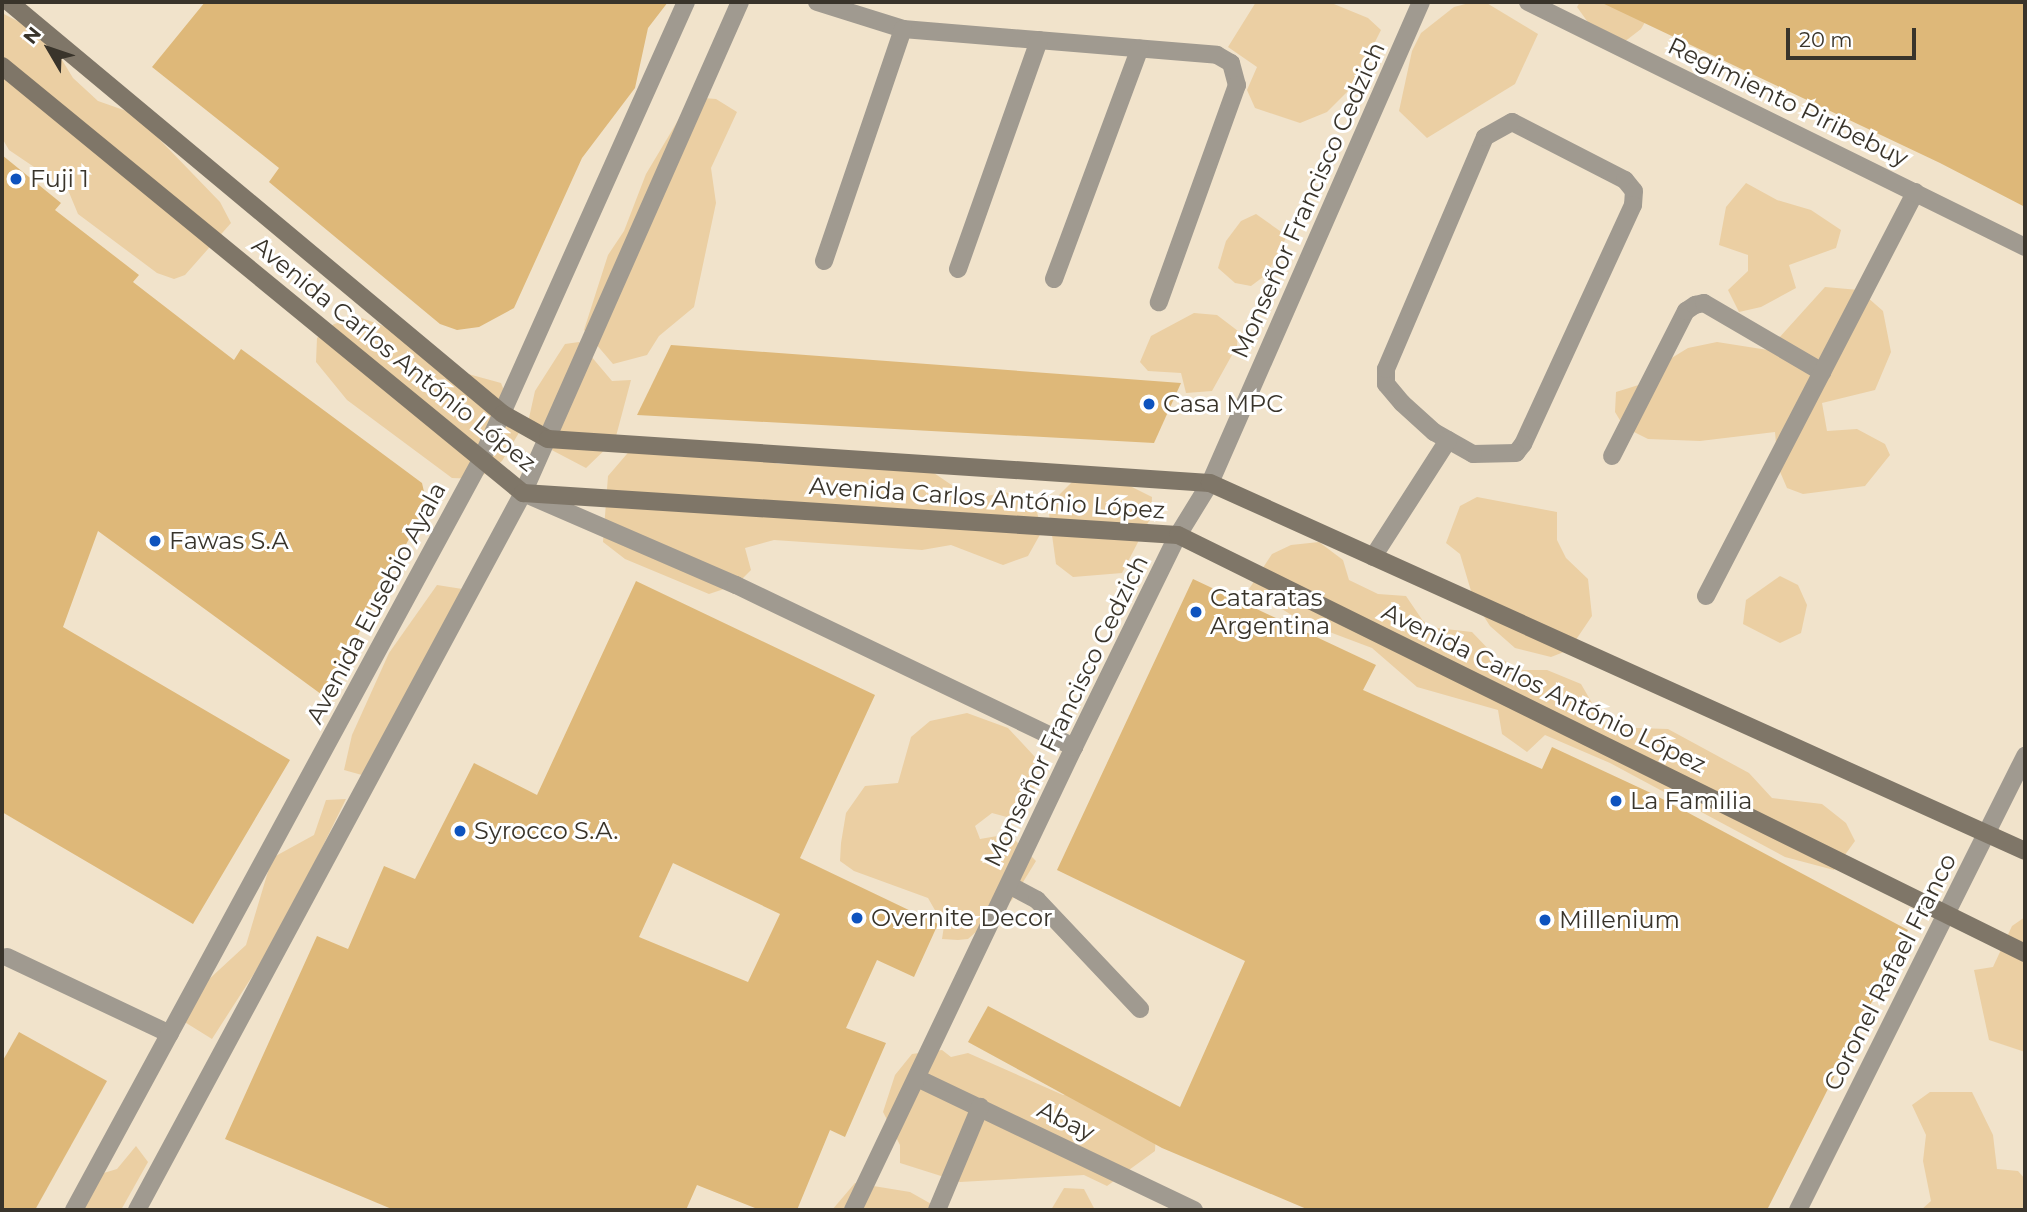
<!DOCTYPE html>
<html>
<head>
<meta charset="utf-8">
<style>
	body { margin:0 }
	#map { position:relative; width:2027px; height:1212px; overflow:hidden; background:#f1e3cb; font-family:Montserrat,sans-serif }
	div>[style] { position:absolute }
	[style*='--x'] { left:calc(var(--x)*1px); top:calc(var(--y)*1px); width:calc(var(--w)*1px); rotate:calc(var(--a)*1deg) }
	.green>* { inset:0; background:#ebcfa3 }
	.building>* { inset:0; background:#deb879 }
	.lane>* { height:18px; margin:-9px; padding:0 9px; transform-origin:9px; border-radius:9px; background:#a09a90 }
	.street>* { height:18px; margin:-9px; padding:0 9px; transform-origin:9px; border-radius:9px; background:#a09a90 }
	.secondary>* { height:18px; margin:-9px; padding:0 9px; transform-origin:9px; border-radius:9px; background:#7f7668 }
	.dots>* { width:19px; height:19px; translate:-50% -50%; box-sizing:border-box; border:4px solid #fff; border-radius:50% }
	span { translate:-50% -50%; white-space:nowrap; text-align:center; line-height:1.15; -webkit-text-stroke:6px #fff; paint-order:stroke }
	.street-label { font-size:24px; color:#39342b }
	.poi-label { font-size:24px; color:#39342b }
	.left { translate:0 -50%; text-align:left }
	.frame { position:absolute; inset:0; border:4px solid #39342b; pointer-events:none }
	.north { position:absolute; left:14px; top:14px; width:70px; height:70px; -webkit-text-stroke:5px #fff; paint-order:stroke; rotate:309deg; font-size:19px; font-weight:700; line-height:28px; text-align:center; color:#39342b }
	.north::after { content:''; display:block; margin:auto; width:24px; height:32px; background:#39342b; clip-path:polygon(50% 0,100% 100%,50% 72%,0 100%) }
	.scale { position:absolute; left:1786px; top:28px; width:130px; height:32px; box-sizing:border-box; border:4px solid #39342b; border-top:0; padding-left:9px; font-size:21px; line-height:24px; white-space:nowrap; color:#39342b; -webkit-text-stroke:5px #fff; paint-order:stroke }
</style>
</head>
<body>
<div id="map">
	<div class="green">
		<i style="clip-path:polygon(1256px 2px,1329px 2px,1368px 18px,1381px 30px,1353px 86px,1327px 112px,1300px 123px,1255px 108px,1247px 90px,1257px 67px,1228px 47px)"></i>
		<i style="clip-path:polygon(1473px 2px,1485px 2px,1538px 34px,1515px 84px,1427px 138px,1399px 111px,1412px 51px,1421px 33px,1454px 7px)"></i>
		<i style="clip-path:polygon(1580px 2px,1638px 2px,1651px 12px,1641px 29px,1619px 46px,1597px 35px,1577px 7px)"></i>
		<i style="clip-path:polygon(2px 13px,48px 37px,73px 78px,98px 101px,135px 114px,220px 202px,231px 223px,185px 275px,174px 279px,157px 273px,78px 214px,68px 190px,9px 150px,2px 138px)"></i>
		<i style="clip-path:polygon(692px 97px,716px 99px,737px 112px,711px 168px,716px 203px,694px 307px,659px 336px,647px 355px,613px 364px,584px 330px,608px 255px,624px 231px,646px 174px)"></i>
		<i style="clip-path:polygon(1746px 183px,1777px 200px,1811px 210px,1841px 230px,1836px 248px,1789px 265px,1796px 288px,1761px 307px,1739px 312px,1728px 290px,1748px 271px,1748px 255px,1719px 245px,1726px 207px)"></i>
		<i style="clip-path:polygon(1256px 214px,1287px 236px,1267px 274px,1251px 286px,1235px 283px,1218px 268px,1226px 241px,1241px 221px)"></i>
		<i style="clip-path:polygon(1825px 287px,1859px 290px,1883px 311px,1891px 352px,1875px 390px,1822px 403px,1827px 431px,1857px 429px,1885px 444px,1890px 455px,1865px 486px,1803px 494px,1787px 488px,1778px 467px,1775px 432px,1700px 441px,1648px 439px,1624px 427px,1615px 412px,1616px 392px,1645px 383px,1665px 362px,1688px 348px,1717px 342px,1768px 350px)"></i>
		<i style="clip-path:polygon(1194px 313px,1217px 315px,1238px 331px,1237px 346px,1212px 391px,1186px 393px,1181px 373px,1148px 371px,1140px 362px,1151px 336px)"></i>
		<i style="clip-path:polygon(359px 317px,386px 327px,450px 369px,501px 383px,520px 431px,502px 461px,478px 479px,452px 478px,347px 400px,316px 362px,317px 338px,334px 324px)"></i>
		<i style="clip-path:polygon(579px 342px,612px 381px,631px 380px,615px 440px,586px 468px,525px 436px,535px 391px,565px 344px)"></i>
		<i style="clip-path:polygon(632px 448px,682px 457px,717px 449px,779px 464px,925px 467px,962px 492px,983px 497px,1005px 492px,1034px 501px,1042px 531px,1028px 556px,1003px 565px,951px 545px,922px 550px,774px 540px,745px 548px,751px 570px,736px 585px,709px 594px,625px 559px,603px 542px,608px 476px)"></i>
		<i style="clip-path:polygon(1075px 479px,1126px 484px,1152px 497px,1151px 517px,1122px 573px,1073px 577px,1056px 564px,1048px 506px)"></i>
		<i style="clip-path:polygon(1477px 497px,1557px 512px,1557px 540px,1566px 558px,1588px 579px,1592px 616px,1569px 650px,1551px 657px,1515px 648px,1490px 626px,1474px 601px,1460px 554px,1446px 543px,1460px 506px)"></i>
		<i style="clip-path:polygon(1319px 542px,1343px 560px,1349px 580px,1378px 594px,1406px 596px,1423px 621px,1437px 628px,1472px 632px,1495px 656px,1523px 670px,1547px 670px,1581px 684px,1606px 727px,1668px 729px,1749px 773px,1772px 798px,1822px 804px,1846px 823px,1855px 841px,1834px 870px,1785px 857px,1610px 763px,1545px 735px,1527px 752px,1502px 734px,1498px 710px,1417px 687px,1372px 648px,1303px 622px,1249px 589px,1272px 554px,1291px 545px)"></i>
		<i style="clip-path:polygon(1780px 576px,1798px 585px,1807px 605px,1801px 633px,1780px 643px,1743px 624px,1746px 600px)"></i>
		<i style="clip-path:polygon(437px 585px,475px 591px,369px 777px,344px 770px,352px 735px,389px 653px)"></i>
		<i style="clip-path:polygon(967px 713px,1008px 728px,1035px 757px,1036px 785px,1014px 819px,992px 813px,975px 826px,980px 839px,1009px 834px,1036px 861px,1012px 900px,968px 939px,958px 940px,942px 939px,944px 926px,928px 898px,854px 871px,840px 861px,841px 843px,846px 813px,865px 786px,898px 783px,911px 737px,930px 721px)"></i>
		<i style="clip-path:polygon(346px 799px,280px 933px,212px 1039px,183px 1021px,193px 994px,246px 945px,272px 858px,314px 835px,326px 800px)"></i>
		<i style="clip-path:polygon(2025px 917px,2023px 978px,2025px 1052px,1989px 1040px,1974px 970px,1993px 967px,2012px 926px)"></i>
		<i style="clip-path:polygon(942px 1050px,951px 1057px,968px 1053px,1063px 1095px,1088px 1089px,1156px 1131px,1155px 1151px,1107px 1186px,1084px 1175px,960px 1182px,900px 1163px,900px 1145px,883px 1112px,895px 1075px,912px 1054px)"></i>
		<i style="clip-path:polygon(1930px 1092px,1972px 1092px,1993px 1135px,1997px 1169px,2018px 1171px,2025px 1179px,2025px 1210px,1921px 1210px,1931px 1201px,1923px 1161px,1926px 1135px,1912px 1105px)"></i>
		<i style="clip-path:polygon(136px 1146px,148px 1162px,121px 1210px,74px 1210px,87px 1178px,117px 1169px)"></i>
		<i style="clip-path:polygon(855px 1183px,910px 1192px,942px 1210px,832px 1210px)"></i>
		<i style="clip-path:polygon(1064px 1188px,1084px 1189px,1095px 1210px,1051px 1210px)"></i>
	</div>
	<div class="building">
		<i style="clip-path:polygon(205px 2px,668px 2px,648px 28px,635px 88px,582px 158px,514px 308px,479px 327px,457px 330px,440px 324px,269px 182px,279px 168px,152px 67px)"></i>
		<i style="clip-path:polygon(1600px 2px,2025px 2px,2025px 207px,1940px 163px)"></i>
		<i style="clip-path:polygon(2px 155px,61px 203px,55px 210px,139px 275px,133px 282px,234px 360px,241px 349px,422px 483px,427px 505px,325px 697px,98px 531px,63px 627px,290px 760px,193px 924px,2px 812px)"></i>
		<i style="clip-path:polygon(671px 345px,1181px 383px,1154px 443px,637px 415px)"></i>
		<i style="clip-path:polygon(1193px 579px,1376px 665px,1363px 690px,1542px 769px,1552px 747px,1653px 794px,1908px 930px,1767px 1210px,1309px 1210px,1162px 1148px,968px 1042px,988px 1006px,1180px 1107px,1245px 961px,1057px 870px)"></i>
		<i style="clip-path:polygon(evenodd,636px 581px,875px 695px,800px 858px,938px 924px,914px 977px,877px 960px,846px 1028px,886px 1043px,845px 1137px,830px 1130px,797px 1210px,760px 1210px,697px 1185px,686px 1210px,394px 1210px,225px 1139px,317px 936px,348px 949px,384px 866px,415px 879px,474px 763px,537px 795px,636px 581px,673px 863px,780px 914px,748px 982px,639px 937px,673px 863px)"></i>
		<i style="clip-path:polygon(19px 1032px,107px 1081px,35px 1210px,2px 1210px,2px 1062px)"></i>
	</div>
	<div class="lane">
		<i style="--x:817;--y:2;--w:90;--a:17.4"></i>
		<i style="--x:903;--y:29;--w:315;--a:4.7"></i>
		<i style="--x:1217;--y:55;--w:16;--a:30"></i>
		<i style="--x:1231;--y:63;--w:23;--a:75"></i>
		<i style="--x:1237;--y:85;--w:231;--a:109.8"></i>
		<i style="--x:1512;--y:122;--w:127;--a:27.2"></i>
		<i style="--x:1625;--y:180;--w:14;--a:51"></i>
		<i style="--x:1634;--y:191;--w:14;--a:94"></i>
		<i style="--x:1633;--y:205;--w:263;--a:114.7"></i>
		<i style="--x:1523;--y:444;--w:11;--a:128"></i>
		<i style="--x:1516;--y:453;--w:43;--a:178.7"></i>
		<i style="--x:1473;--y:454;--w:45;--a:-150.6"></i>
		<i style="--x:1434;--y:432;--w:43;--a:-137.8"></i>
		<i style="--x:1402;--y:403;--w:25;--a:-130"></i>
		<i style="--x:1386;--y:384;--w:15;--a:-90"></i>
		<i style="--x:1386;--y:369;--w:252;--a:-66.9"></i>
		<i style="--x:1485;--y:137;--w:31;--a:-29"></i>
		<i style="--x:824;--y:261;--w:245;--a:-71.2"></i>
		<i style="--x:958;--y:269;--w:243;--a:-70.5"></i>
		<i style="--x:1054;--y:279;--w:246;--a:-69.6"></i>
		<i style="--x:1612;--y:456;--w:163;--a:-63"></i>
		<i style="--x:1686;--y:311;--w:11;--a:-34"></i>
		<i style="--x:1695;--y:305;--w:9;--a:-13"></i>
		<i style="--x:1704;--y:303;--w:137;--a:30.3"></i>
		<i style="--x:1373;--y:557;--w:139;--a:-57.3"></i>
		<i style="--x:1706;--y:596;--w:455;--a:-62.6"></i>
		<i style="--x:1009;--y:885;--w:32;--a:28"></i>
		<i style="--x:1037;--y:900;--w:150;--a:46.6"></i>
		<i style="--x:7;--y:957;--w:180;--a:25.3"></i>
	</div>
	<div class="street">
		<i style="--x:1528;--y:2;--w:554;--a:26.24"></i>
		<i style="--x:528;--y:495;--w:227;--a:23.4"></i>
		<i style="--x:736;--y:585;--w:375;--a:25.6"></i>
		<i style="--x:917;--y:1078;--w:307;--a:25.5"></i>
		<i style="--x:74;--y:1210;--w:853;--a:-61.51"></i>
		<i style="--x:481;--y:460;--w:502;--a:-65.89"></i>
		<i style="--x:137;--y:1210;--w:814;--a:-61.7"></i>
		<i style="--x:523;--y:493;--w:537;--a:-66.16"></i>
		<i style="--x:853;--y:1210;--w:513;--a:-64.48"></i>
		<i style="--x:1074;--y:747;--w:236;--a:-63.9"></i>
		<i style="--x:1178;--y:535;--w:61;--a:-58.4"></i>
		<i style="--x:1210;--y:483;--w:525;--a:-66.31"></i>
		<i style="--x:937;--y:1210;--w:112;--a:-67.3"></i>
		<i style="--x:1798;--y:1210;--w:508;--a:-63.43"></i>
	</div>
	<div class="secondary">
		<i style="--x:9;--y:2;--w:643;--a:39.83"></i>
		<i style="--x:503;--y:414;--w:51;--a:29.1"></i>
		<i style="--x:548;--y:439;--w:663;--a:3.8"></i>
		<i style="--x:1210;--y:483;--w:894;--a:24.3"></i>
		<i style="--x:2;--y:66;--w:674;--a:39.34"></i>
		<i style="--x:523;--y:493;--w:656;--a:3.67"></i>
		<i style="--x:1178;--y:535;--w:945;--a:26.27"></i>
	</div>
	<div class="dots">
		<i style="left:16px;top:179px;background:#0e53be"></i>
		<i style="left:1149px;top:404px;background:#0e53be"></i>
		<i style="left:155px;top:541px;background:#0e53be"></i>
		<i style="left:1196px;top:612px;background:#0e53be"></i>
		<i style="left:1616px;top:801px;background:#0e53be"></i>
		<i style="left:460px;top:831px;background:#0e53be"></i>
		<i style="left:857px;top:918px;background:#0e53be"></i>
		<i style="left:1545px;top:920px;background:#0e53be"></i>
	</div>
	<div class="street-label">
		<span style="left:1788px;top:102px;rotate:26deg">Regimiento Piribebuy</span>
		<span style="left:1308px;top:200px;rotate:-66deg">Monseñor Francisco Cedzich</span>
		<span style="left:394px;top:354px;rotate:39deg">Avenida Carlos António López</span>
		<span style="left:987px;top:498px;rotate:4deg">Avenida Carlos António López</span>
		<span style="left:376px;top:603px;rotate:-62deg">Avenida Eusebio Ayala</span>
		<span style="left:1544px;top:688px;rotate:26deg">Avenida Carlos António López</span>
		<span style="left:1066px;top:711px;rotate:-64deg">Monseñor Francisco Cedzich</span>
		<span style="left:1890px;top:972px;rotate:-63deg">Coronel Rafael Franco</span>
		<span style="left:1066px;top:1121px;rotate:26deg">Abay</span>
	</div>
	<div class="poi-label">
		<span class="left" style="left:30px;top:179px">Fuji 1</span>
		<span class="left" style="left:1163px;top:404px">Casa MPC</span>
		<span class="left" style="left:169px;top:541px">Fawas S.A</span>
		<span class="left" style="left:1210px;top:612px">Cataratas<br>Argentina</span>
		<span class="left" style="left:1630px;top:801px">La Familia</span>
		<span class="left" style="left:474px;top:831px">Syrocco S.A.</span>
		<span class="left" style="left:871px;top:918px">Overnite Decor</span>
		<span class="left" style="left:1559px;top:920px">Millenium</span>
	</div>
	<div class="frame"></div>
	<div class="north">N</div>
	<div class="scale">20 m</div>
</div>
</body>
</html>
